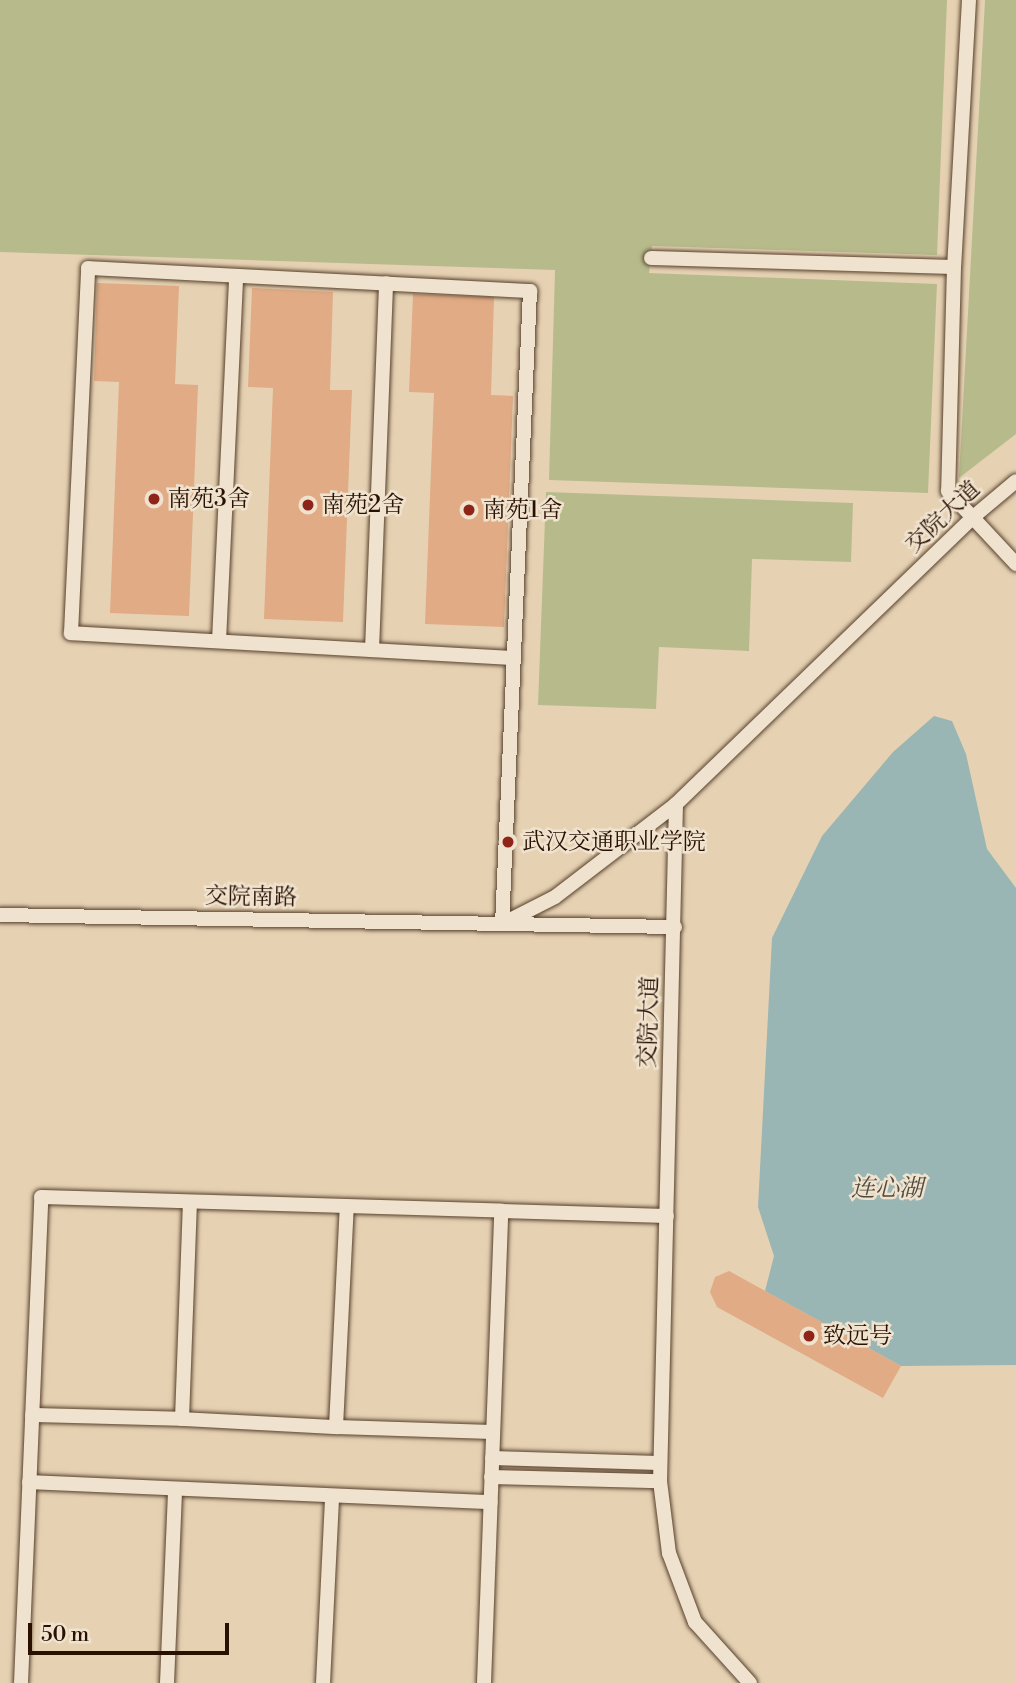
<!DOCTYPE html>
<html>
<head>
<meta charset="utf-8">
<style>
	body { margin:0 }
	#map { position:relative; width:1016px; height:1683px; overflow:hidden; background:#e6d2b3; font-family:"Libre Bodoni","Noto Serif SC",serif }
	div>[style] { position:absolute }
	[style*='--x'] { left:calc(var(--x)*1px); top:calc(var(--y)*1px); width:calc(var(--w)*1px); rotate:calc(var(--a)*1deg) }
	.green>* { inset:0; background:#b7bb8b }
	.water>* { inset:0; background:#99b6b5 }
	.building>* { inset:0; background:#e0ab85 }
	.roads { filter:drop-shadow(0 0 2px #58402d) drop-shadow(0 0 2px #58402d) }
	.service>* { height:14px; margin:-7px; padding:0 7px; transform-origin:7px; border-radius:7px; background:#efe2ce }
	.dots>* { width:19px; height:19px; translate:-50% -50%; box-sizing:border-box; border:4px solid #efe2ce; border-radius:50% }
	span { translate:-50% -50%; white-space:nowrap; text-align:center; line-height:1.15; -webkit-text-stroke:5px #efe2ce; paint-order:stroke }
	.poi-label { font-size:23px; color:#291000 }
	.left { translate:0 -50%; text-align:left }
	.street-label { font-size:23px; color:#291000 }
	.water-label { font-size:24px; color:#504a3f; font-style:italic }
	.scale { position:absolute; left:28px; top:1623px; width:201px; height:32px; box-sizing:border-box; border:4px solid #291000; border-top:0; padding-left:9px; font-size:21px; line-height:24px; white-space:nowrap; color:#291000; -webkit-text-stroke:5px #efe2ce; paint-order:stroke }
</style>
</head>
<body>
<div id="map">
	<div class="green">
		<i style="clip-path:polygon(0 0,947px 0,937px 255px,652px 246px,649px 273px,937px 284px,928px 493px,549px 480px,555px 270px,0 252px)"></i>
		<i style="clip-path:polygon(985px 0,1016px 0,1016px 434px,959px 478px)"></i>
		<i style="clip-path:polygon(546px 492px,853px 503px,851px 562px,752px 559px,749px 651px,659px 647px,656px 709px,538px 705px)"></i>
	</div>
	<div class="water">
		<i style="clip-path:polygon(934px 716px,952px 721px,966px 754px,987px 849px,1016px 888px,1016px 1365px,901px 1366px,765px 1291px,774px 1256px,758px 1207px,772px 938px,822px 836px,893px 752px)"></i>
	</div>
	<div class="building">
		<i style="clip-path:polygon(97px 283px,179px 286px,175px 384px,198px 385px,189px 616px,110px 613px,119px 382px,94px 381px)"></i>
		<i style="clip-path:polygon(252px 288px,333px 292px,330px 390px,352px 390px,343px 622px,264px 619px,273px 388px,248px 387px)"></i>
		<i style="clip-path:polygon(413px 294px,494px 297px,491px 395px,513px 396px,504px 627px,425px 624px,434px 393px,409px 392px)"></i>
		<i style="clip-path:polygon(729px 1271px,901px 1366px,883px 1398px,717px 1307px,710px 1292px,715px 1277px)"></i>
	</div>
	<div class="roads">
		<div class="service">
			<i style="--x:969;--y:0;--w:267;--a:93.2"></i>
			<i style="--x:954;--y:267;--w:224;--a:91.5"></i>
			<i style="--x:948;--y:491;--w:100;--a:47"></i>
			<i style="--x:651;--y:258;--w:303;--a:1.7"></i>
			<i style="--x:219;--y:641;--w:365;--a:-87.3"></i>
			<i style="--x:372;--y:650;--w:367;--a:-87.8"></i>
			<i style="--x:514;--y:658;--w:444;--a:-176.8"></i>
			<i style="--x:71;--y:633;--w:365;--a:-87.3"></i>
			<i style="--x:88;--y:268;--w:443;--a:3"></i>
			<i style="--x:530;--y:291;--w:634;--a:92.53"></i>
			<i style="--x:502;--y:924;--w:59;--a:-27"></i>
			<i style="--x:555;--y:897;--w:153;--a:-37.5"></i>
			<i style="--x:676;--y:804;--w:412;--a:-44"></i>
			<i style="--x:972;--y:518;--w:57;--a:-40.1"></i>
			<i style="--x:676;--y:804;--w:677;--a:91.35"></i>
			<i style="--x:660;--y:1481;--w:73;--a:82.9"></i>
			<i style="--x:669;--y:1553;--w:74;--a:69.4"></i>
			<i style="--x:695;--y:1622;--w:82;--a:48"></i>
			<i style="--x:0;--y:915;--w:675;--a:1.02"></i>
			<i style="--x:32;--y:1415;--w:150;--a:1.5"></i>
			<i style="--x:182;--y:1419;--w:217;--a:-87.9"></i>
			<i style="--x:182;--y:1419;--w:154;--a:3"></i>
			<i style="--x:336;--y:1427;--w:221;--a:-87.2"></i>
			<i style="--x:336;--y:1427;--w:157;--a:1.8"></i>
			<i style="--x:492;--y:1458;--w:167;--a:1.7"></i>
			<i style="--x:491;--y:1477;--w:169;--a:1.4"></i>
			<i style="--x:29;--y:1482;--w:462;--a:2.5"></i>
			<i style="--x:21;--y:1683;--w:486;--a:-87.6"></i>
			<i style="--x:41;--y:1197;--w:460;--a:1.7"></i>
			<i style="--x:167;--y:1683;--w:194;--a:-87.6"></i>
			<i style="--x:323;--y:1683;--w:187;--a:-87.2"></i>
			<i style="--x:484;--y:1683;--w:472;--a:-87.9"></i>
			<i style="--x:501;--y:1211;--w:166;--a:1.7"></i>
		</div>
	</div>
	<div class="dots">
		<i style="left:154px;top:499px;background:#8f2418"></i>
		<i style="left:308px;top:505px;background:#8f2418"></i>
		<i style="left:469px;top:510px;background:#8f2418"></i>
		<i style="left:508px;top:842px;background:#8f2418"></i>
		<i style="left:809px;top:1336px;background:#8f2418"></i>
	</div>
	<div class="poi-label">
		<span class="left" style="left:168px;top:499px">南苑3舍</span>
		<span class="left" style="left:322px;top:505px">南苑2舍</span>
		<span class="left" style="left:483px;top:510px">南苑1舍</span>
		<span class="left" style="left:522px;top:842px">武汉交通职业学院</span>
		<span class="left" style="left:823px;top:1336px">致远号</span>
	</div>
	<div class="street-label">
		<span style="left:943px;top:517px;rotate:-43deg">交院大道</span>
		<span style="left:251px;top:897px;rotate:1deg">交院南路</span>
		<span style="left:649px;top:1022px;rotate:-88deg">交院大道</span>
	</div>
	<div class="water-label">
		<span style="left:887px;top:1190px">连心湖</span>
	</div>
	<div class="scale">50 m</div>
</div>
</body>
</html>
